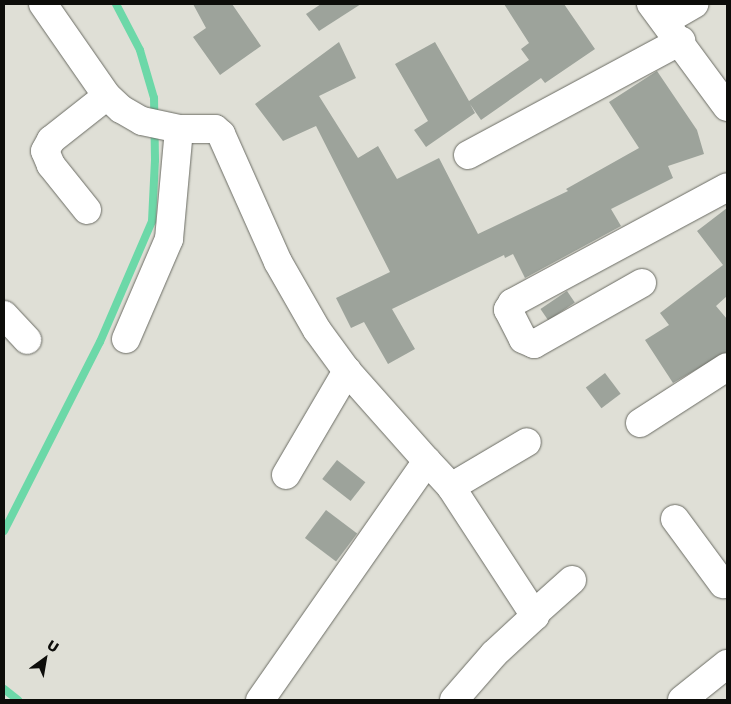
<!DOCTYPE html>
<html>
<head>
<meta charset="utf-8">
<style>
	body { margin:0 }
	#map { position:relative; width:731px; height:704px; overflow:hidden; background:#dfdfd6; font-family:"Golos Text",sans-serif }
	div>[style] { position:absolute }
	[style*='--x'] { left:calc(var(--x)*1px); top:calc(var(--y)*1px); width:calc(var(--w)*1px); rotate:calc(var(--a)*1deg) }
	.stream>* { height:8px; margin:-4px; padding:0 4px; transform-origin:4px; border-radius:4px; background:#6cd8a8 }
	.building>* { inset:0; background:#9da39b; transform-origin:0 0 }
	.roads { filter:drop-shadow(0 0 1px #6b6c64) drop-shadow(0 0 1px #6b6c64) }
	.minor>* { height:28px; margin:-14px; padding:0 14px; transform-origin:14px; border-radius:14px; background:#fff }
	.major>* { height:28px; margin:-14px; padding:0 14px; transform-origin:14px; border-radius:14px; background:#fff }
	span { translate:-50% -50%; white-space:nowrap; text-align:center; line-height:1.15; -webkit-text-stroke:4px #dfdfd6; paint-order:stroke }
	.frame { position:absolute; inset:0; border:5px solid #0d0d0a; pointer-events:none }
	.north { position:absolute; left:20px; top:634px; width:50px; height:50px; -webkit-text-stroke:4px #dfdfd6; paint-order:stroke; rotate:32deg; font-size:14px; font-weight:700; line-height:20px; text-align:center; color:#0d0d0a }
	.north::after { content:''; display:block; margin:auto; width:18px; height:22px; background:#0d0d0a; clip-path:polygon(50% 0,100% 100%,50% 72%,0 100%) }
</style>
</head>
<body>
<div id="map">
	<div class="stream">
		<i style="--x:4;--y:531;--w:212;--a:-63.1"></i>
		<i style="--x:100;--y:342;--w:132;--a:-66.7"></i>
		<i style="--x:152;--y:221;--w:61;--a:-87.2"></i>
		<i style="--x:155;--y:160;--w:62;--a:-90.9"></i>
		<i style="--x:154;--y:98;--w:50;--a:-106.3"></i>
		<i style="--x:140;--y:50;--w:52;--a:-117.6"></i>
		<i style="--x:4;--y:689;--w:18;--a:38"></i>
	</div>
	<div class="building">
		<i style="clip-path:polygon(193px 4px,232px 4px,261px 46px,220px 75px,193px 37px,206px 28px)"></i>
		<i style="clip-path:polygon(321px 4px,361px 4px,319px 31px,306px 14px)"></i>
		<i style="clip-path:polygon(504px 4px,564px 4px,595px 49px,545px 83px,541px 78px,481px 120px,470px 104px,475px 113px,426px 147px,414px 130px,428px 121px,395px 64px,435px 42px,469px 101px,529px 60px,521px 49px,529px 43px)"></i>
		<i style="clip-path:polygon(339px 42px,356px 78px,319px 96px,358px 158px,378px 146px,397px 179px,439px 158px,478px 234px,568px 191px,566px 189px,639px 148px,609px 102px,657px 71px,697px 130px,704px 154px,668px 166px,673px 178px,611px 209px,621px 226px,525px 278px,513px 254px,505px 258px,504px 255px,392px 309px,415px 349px,388px 364px,364px 322px,351px 328px,336px 298px,390px 272px,316px 126px,283px 141px,255px 104px)"></i>
		<i style="clip-path:polygon(727px 208px,727px 296px,716px 306px,727px 319px,727px 352px,673px 383px,645px 340px,669px 325px,660px 313px,723px 265px,697px 231px)"></i>
		<i style="left:567px;top:291px;width:14px;height:32px;rotate:56deg"></i>
		<i style="left:605px;top:373px;width:26px;height:24px;rotate:53deg"></i>
		<i style="left:337px;top:460px;width:36px;height:24px;rotate:38deg"></i>
		<i style="left:326px;top:510px;width:39px;height:35px;rotate:37deg"></i>
	</div>
	<div class="roads">
		<div class="minor">
			<i style="--x:43;--y:4;--w:112;--a:55.2"></i>
			<i style="--x:107;--y:96;--w:19;--a:43"></i>
			<i style="--x:121;--y:109;--w:24;--a:30"></i>
			<i style="--x:142;--y:121;--w:38;--a:12"></i>
			<i style="--x:179;--y:129;--w:36;--a:0"></i>
			<i style="--x:215;--y:129;--w:8;--a:40"></i>
			<i style="--x:221;--y:134;--w:140;--a:66"></i>
			<i style="--x:278;--y:262;--w:78;--a:60.2"></i>
			<i style="--x:317;--y:330;--w:51;--a:53.8"></i>
			<i style="--x:347;--y:371;--w:120;--a:48.4"></i>
			<i style="--x:427;--y:461;--w:292;--a:124.9"></i>
			<i style="--x:665;--y:21;--w:34;--a:-30"></i>
			<i style="--x:468;--y:155;--w:242;--a:-28.2"></i>
			<i style="--x:87;--y:210;--w:58;--a:-128.7"></i>
			<i style="--x:51;--y:165;--w:15;--a:-113"></i>
			<i style="--x:45;--y:151;--w:13;--a:-61"></i>
			<i style="--x:51;--y:140;--w:71;--a:-38.2"></i>
			<i style="--x:642;--y:283;--w:124;--a:150.5"></i>
			<i style="--x:534;--y:344;--w:12;--a:-156"></i>
			<i style="--x:523;--y:339;--w:33;--a:-117"></i>
			<i style="--x:508;--y:310;--w:8;--a:-60"></i>
			<i style="--x:512;--y:303;--w:244;--a:-28.3"></i>
			<i style="--x:4;--y:315;--w:34;--a:47"></i>
			<i style="--x:126;--y:339;--w:109;--a:-66.7"></i>
			<i style="--x:169;--y:239;--w:110;--a:-84.8"></i>
			<i style="--x:640;--y:423;--w:103;--a:-32.8"></i>
			<i style="--x:427;--y:461;--w:35;--a:47"></i>
			<i style="--x:451;--y:487;--w:154;--a:56.9"></i>
			<i style="--x:535;--y:616;--w:56;--a:137.2"></i>
			<i style="--x:494;--y:654;--w:61;--a:131"></i>
			<i style="--x:286;--y:475;--w:121;--a:-59.6"></i>
			<i style="--x:451;--y:487;--w:88;--a:-30.6"></i>
			<i style="--x:675;--y:519;--w:81;--a:53.6"></i>
			<i style="--x:534;--y:614;--w:51;--a:-41.8"></i>
			<i style="--x:682;--y:700;--w:58;--a:-38.7"></i>
		</div>
		<div class="major">
			<i style="--x:651;--y:4;--w:128;--a:53.6"></i>
		</div>
	</div>
	<div class="frame"></div>
	<div class="north">U</div>
</div>
</body>
</html>
